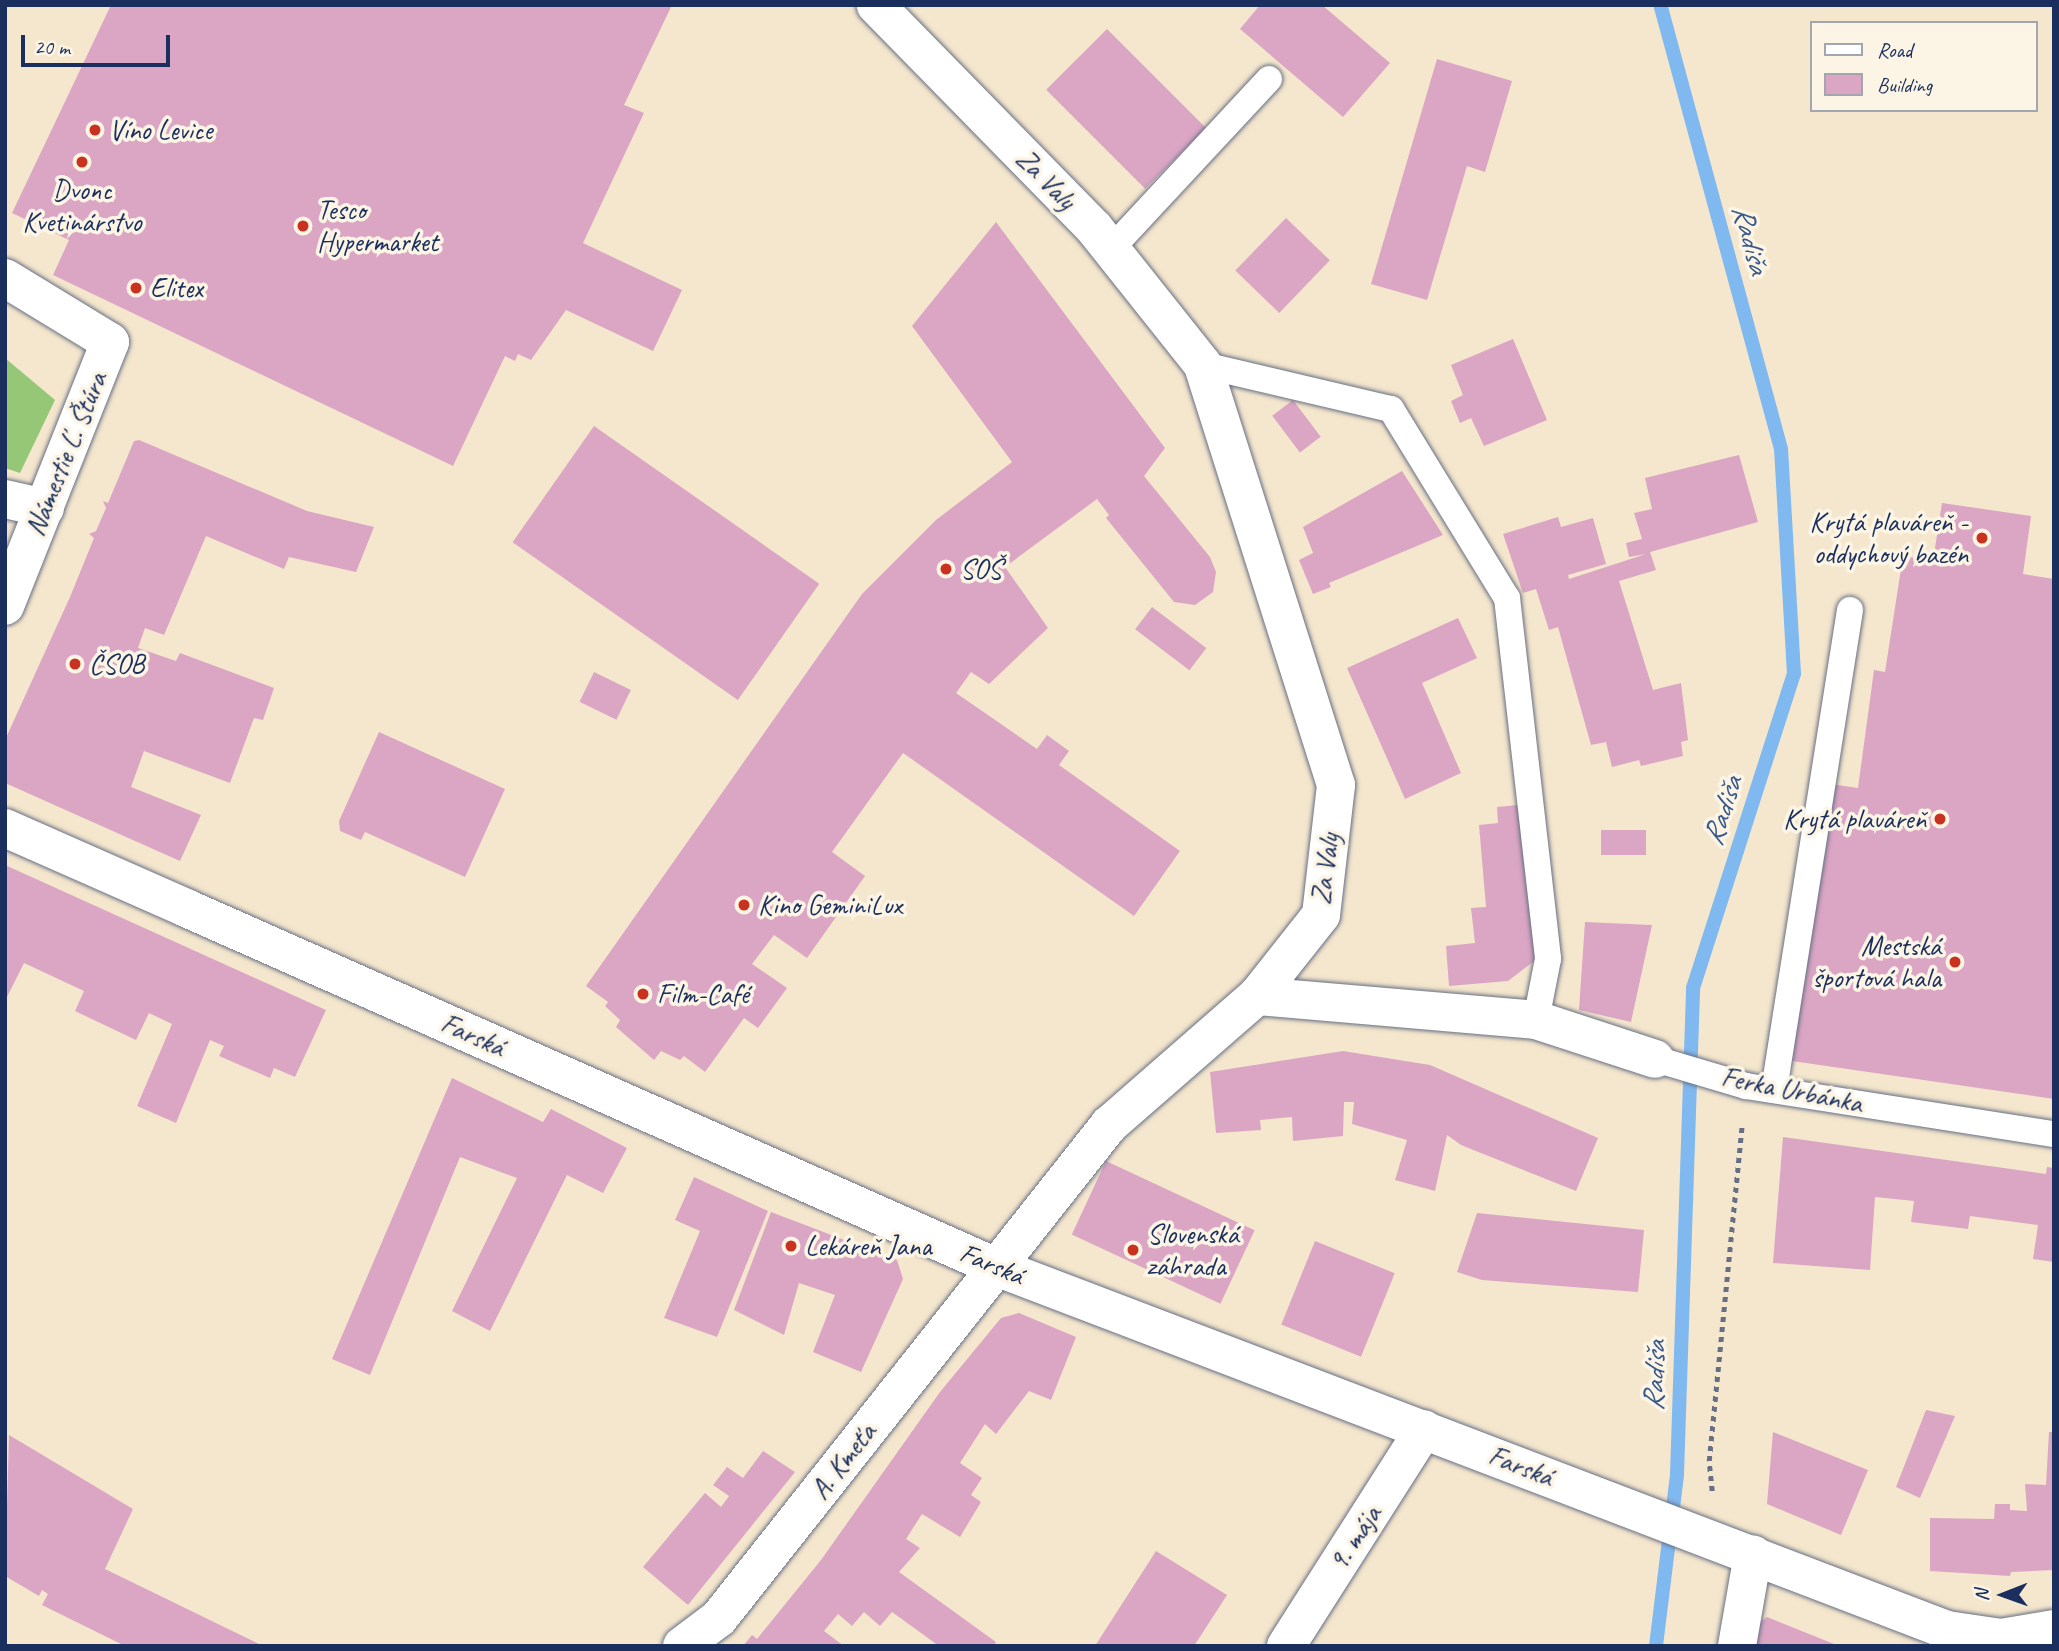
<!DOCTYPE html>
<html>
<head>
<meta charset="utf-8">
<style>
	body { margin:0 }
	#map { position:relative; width:2059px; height:1651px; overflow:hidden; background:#f5e7cd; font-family:Caveat,sans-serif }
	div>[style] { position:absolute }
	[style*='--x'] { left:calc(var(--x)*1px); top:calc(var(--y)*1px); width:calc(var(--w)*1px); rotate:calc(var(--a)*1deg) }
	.green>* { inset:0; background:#95c777 }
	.stream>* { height:14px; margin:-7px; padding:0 7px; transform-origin:7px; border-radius:7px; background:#80b9f0 }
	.building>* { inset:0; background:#dba6c4; transform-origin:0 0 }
	.path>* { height:4.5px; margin-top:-2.25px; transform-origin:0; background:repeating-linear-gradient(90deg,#676f85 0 5px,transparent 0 10px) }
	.roads { filter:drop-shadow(0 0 2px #676f85) drop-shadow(0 0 2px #676f85) }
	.service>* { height:26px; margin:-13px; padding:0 13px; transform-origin:13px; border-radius:13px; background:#fff }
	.pedestrian>* { height:38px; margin:-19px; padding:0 19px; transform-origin:19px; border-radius:19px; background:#fff }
	.minor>* { height:38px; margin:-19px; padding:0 19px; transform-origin:19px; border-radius:19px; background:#fff }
	.dots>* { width:19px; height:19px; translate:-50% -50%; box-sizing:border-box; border:4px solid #fcf5e5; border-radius:50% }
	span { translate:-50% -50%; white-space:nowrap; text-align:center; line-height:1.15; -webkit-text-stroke:7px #fcf5e5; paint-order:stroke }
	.poi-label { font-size:28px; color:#1b2f5e }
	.left { translate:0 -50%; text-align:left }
	.right { translate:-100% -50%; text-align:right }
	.street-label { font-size:28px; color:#1b2f5e }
	.water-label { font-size:30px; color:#39588a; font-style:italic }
	.frame { position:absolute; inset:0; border:7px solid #1b2f5e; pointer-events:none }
	.legend { position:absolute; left:1810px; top:21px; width:228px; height:91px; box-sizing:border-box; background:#fcf5e5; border:2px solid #a2a6af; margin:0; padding:9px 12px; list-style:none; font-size:21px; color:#1b2f5e }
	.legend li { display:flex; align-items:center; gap:14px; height:35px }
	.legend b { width:35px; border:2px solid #a2a6af }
	.north { position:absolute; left:1968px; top:1560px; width:70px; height:70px; -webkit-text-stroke:5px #fcf5e5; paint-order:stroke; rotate:269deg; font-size:19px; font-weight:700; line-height:28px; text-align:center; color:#1b2f5e }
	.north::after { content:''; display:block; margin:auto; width:24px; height:32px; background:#1b2f5e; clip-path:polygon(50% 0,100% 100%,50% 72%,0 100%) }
	.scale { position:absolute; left:21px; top:35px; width:149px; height:32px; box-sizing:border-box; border:4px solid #1b2f5e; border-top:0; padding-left:9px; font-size:21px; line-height:24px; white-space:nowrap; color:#1b2f5e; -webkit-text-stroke:5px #fcf5e5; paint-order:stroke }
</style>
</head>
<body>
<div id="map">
	<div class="green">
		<i style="clip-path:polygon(5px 358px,55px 400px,20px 473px,5px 468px)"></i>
	</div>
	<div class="stream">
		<i style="--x:1656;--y:1646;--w:173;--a:-83"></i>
		<i style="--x:1677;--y:1474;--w:486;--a:-88.1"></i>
		<i style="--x:1693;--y:988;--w:330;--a:-72.2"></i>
		<i style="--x:1794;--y:674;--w:225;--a:-93.3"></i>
		<i style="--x:1781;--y:449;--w:460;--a:-105.2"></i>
	</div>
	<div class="building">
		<i style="clip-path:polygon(111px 5px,672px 5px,624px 105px,644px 113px,583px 243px,682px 290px,653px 351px,566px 310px,531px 360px,518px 354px,515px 361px,505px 356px,453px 466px,53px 275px,69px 240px,12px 213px)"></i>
		<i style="clip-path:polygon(1260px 5px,1322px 5px,1390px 63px,1343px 117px,1240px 29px)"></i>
		<i style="left:1107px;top:29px;width:140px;height:86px;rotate:45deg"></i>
		<i style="clip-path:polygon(1437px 59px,1512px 81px,1485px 172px,1467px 166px,1427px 300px,1371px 284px)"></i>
		<i style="left:1286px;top:218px;width:61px;height:73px;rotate:44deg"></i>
		<i style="clip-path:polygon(996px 222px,1165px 448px,1144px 476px,1210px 557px,1216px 572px,1213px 592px,1195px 605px,1174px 602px,1106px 518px,1109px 515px,1097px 499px,1005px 567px,1048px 628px,989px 684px,971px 672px,956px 693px,1037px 749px,1047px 735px,1069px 751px,1059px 765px,1180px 851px,1134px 916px,903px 753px,832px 852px,865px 876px,807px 958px,774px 935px,752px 964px,787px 988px,758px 1028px,744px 1018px,705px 1072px,684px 1056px,680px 1060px,661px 1051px,654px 1060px,616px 1027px,620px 1020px,605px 1006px,608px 1002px,586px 986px,862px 594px,936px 520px,1012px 462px,912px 326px)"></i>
		<i style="clip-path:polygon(1513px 339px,1547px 420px,1484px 446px,1471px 418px,1460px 423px,1451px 401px,1463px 395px,1451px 365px)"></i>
		<i style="left:1293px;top:400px;width:46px;height:26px;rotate:53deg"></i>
		<i style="left:594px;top:426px;width:275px;height:142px;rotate:35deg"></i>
		<i style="clip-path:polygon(139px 440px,307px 511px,374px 527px,356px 572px,289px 557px,284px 569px,206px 536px,164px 635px,145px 628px,138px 648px,176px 661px,180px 653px,274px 688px,263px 720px,254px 718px,230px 783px,144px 751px,131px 787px,201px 815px,180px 861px,5px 783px,5px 740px,70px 597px,94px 538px,89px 534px,96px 531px,106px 508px,103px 501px,108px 503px,134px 441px)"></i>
		<i style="clip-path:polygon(1739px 455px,1758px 522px,1650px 552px,1656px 570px,1619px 581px,1653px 690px,1681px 683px,1688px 740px,1681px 742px,1683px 756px,1641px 766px,1639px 760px,1612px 767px,1606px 742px,1591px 745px,1558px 627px,1549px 630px,1536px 589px,1523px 593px,1503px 534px,1558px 517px,1561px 527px,1593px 518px,1606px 564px,1568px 575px,1569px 579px,1646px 554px,1629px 557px,1626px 543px,1642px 539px,1634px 513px,1652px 509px,1645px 478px)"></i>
		<i style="clip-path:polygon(1402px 471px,1443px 535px,1329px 583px,1331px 587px,1313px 594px,1299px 560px,1313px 553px,1303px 527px)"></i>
		<i style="clip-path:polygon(1942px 503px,2031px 516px,2023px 574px,2054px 579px,2054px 1099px,1792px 1061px,1831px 784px,1858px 788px,1874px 670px,1885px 672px,1903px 556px,1933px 561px)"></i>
		<i style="left:1152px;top:607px;width:68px;height:28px;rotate:37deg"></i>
		<i style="clip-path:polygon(1458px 618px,1477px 658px,1422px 683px,1461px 773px,1405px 799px,1347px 668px)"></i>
		<i style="left:594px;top:672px;width:41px;height:33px;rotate:26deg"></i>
		<i style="clip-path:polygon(379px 732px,505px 789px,465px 877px,365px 832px,361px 840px,340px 831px,339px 821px)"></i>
		<i style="clip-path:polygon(1528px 804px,1537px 959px,1508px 981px,1449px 986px,1446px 946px,1475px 943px,1471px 908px,1486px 907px,1479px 825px,1498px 823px,1497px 807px)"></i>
		<i style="left:1601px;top:830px;width:45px;height:25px"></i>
		<i style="clip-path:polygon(5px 865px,326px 1010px,295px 1077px,274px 1068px,270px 1078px,219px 1056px,224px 1046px,210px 1040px,176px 1123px,137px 1106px,172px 1024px,149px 1013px,136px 1040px,75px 1011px,84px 991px,24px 963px,5px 1001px)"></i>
		<i style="clip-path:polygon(1585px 922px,1652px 925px,1631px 1022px,1579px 1010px)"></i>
		<i style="clip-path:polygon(1343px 1051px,1430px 1065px,1598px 1138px,1576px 1191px,1461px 1145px,1447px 1135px,1435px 1191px,1395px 1180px,1407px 1140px,1352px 1124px,1354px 1102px,1344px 1102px,1343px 1136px,1293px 1141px,1292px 1117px,1260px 1120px,1261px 1130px,1216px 1133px,1210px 1072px)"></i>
		<i style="clip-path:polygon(452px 1078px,543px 1122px,551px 1109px,627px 1148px,603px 1193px,567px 1175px,490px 1331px,452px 1311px,517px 1178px,460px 1157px,370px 1375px,332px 1359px)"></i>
		<i style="clip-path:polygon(1783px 1137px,2046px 1174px,2047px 1167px,2054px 1168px,2054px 1262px,2033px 1259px,2038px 1225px,1970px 1216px,1968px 1229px,1911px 1222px,1914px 1201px,1875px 1197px,1870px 1270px,1773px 1263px)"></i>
		<i style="left:1106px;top:1161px;width:164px;height:81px;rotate:25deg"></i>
		<i style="clip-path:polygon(694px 1177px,768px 1211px,717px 1337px,664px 1318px,700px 1231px,675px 1220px)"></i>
		<i style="clip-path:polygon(771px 1212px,897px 1260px,903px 1279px,861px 1372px,813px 1352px,835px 1295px,799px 1283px,784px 1335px,734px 1310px)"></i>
		<i style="clip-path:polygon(1477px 1213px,1644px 1230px,1638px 1292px,1482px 1280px,1457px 1272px)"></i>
		<i style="left:1315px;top:1241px;width:86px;height:90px;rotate:22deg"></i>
		<i style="clip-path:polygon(1019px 1313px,1076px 1337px,1051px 1400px,1029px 1391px,996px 1434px,985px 1424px,960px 1463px,982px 1478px,971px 1495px,981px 1502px,960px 1537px,922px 1514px,906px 1539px,920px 1548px,899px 1572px,996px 1642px,993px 1646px,939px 1646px,892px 1612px,880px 1626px,864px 1612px,852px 1626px,838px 1614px,824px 1631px,844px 1646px,743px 1646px,752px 1635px,757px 1639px,821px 1560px,940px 1392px,1001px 1318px)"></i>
		<i style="clip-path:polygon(1926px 1410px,1955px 1416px,1920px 1498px,1896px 1487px)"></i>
		<i style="clip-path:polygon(1773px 1432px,1868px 1470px,1841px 1535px,1767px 1504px)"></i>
		<i style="clip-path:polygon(2049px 1432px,2054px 1432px,2054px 1570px,2011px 1572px,2010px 1576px,1930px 1571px,1930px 1518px,1994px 1519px,1995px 1504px,2010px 1504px,2010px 1510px,2027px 1511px,2025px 1484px,2046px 1485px)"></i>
		<i style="clip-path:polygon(9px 1435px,133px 1509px,105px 1569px,263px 1646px,125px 1646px,42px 1605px,48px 1594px,42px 1590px,39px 1596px,5px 1576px)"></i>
		<i style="clip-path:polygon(763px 1451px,795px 1472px,688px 1605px,643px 1567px,705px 1493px,721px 1507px,729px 1496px,713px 1485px,727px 1467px,743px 1478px)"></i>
		<i style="clip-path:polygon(1156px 1551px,1227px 1595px,1194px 1646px,1095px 1646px)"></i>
		<i style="clip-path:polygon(1767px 1617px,1839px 1646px,1752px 1646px,1754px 1626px)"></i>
	</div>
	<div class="path">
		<i style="--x:1712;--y:1491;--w:30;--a:-96"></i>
		<i style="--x:1709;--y:1461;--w:339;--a:-84.4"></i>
	</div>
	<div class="roads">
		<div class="service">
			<i style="--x:1111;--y:249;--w:232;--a:-47.1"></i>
			<i style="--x:1203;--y:365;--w:193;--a:13.2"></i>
			<i style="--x:1391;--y:409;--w:222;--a:58.5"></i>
			<i style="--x:1507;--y:598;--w:363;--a:83.5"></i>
			<i style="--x:1548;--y:959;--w:62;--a:101.1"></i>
			<i style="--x:1655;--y:1059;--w:95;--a:16.5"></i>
			<i style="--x:1746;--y:1086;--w:312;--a:8.9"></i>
			<i style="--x:1774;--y:1090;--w:486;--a:-81"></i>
		</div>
		<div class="pedestrian">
			<i style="--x:5;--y:278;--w:123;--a:31.4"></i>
			<i style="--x:110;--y:342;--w:284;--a:111.7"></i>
			<i style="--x:5;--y:499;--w:41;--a:12.7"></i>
			<i style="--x:5;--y:828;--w:198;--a:23.8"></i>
		</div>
		<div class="minor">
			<i style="--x:186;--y:908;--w:886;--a:23.9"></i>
			<i style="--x:996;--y:1267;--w:1018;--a:20.89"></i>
			<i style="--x:1947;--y:1630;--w:55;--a:8.4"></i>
			<i style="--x:2001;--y:1638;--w:54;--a:-9.6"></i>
			<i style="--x:1257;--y:996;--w:280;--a:4.9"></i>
			<i style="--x:1536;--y:1020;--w:125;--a:18.1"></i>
			<i style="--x:682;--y:1646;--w:46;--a:-37.1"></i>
			<i style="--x:719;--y:1618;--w:629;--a:-51.65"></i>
			<i style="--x:1109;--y:1125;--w:196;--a:-41.1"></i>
			<i style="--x:1257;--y:996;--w:103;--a:-51.7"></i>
			<i style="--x:1321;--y:915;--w:131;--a:-83.4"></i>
			<i style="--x:1336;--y:785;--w:441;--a:-107.6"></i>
			<i style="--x:1203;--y:365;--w:175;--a:-128.5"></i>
			<i style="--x:1094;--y:228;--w:312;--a:-134.4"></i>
			<i style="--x:1286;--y:1646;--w:257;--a:-57.5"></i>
			<i style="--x:1737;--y:1646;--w:93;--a:-80.1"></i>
		</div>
	</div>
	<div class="dots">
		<i style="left:95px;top:130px;background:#c8321e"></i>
		<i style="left:82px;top:162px;background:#c8321e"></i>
		<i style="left:303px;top:226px;background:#c8321e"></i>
		<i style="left:136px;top:288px;background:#c8321e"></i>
		<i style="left:1982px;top:538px;background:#c8321e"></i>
		<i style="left:946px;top:569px;background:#c8321e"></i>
		<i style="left:75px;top:664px;background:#c8321e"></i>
		<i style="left:1940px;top:819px;background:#c8321e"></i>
		<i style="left:744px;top:905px;background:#c8321e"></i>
		<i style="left:1955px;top:962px;background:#c8321e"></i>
		<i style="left:643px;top:994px;background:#c8321e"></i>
		<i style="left:791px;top:1246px;background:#c8321e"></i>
		<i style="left:1133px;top:1250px;background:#c8321e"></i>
	</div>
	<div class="poi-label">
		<span class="left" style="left:109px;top:130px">Víno Levice</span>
		<span style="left:82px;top:206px">Dvonc<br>Kvetinárstvo</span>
		<span class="left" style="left:317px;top:226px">Tesco<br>Hypermarket</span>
		<span class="left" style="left:150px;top:288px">Elitex</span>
		<span class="right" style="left:1968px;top:538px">Krytá plaváreň -<br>oddychový bazén</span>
		<span class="left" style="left:960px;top:569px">SOŠ</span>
		<span class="left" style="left:89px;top:664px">ČSOB</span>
		<span class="right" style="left:1926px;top:819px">Krytá plaváreň</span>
		<span class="left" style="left:758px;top:905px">Kino GeminiLux</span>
		<span class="right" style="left:1941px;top:962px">Mestská<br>športová hala</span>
		<span class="left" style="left:657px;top:994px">Film-Café</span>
		<span class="left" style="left:1147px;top:1250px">Slovenská<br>záhrada</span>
		<span class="left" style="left:805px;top:1246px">Lekáreň Jana</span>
	</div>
	<div class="street-label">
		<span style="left:1046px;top:179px;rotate:46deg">Za Valy</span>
		<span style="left:66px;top:454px;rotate:-68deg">Námestie Ľ. Štúra</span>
		<span style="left:1325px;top:869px;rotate:-82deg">Za Valy</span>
		<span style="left:473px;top:1035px;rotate:24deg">Farská</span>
		<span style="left:1792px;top:1090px;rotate:11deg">Ferka Urbánka</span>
		<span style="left:992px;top:1264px;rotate:23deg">Farská</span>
		<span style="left:843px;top:1461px;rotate:-52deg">A. Kmeťa</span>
		<span style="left:1521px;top:1466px;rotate:21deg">Farská</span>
		<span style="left:1355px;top:1538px;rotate:-57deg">9. mája</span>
	</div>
	<div class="water-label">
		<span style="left:1751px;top:239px;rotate:75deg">Radiša</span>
		<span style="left:1722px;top:811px;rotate:-72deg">Radiša</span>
		<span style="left:1654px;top:1376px;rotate:-88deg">Radiša</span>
	</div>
	<div class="frame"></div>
	<ul class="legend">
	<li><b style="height:9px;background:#fff"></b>Road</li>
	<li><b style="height:19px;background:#dba6c4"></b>Building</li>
	</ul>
	<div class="north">N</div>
	<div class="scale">20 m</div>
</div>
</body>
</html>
